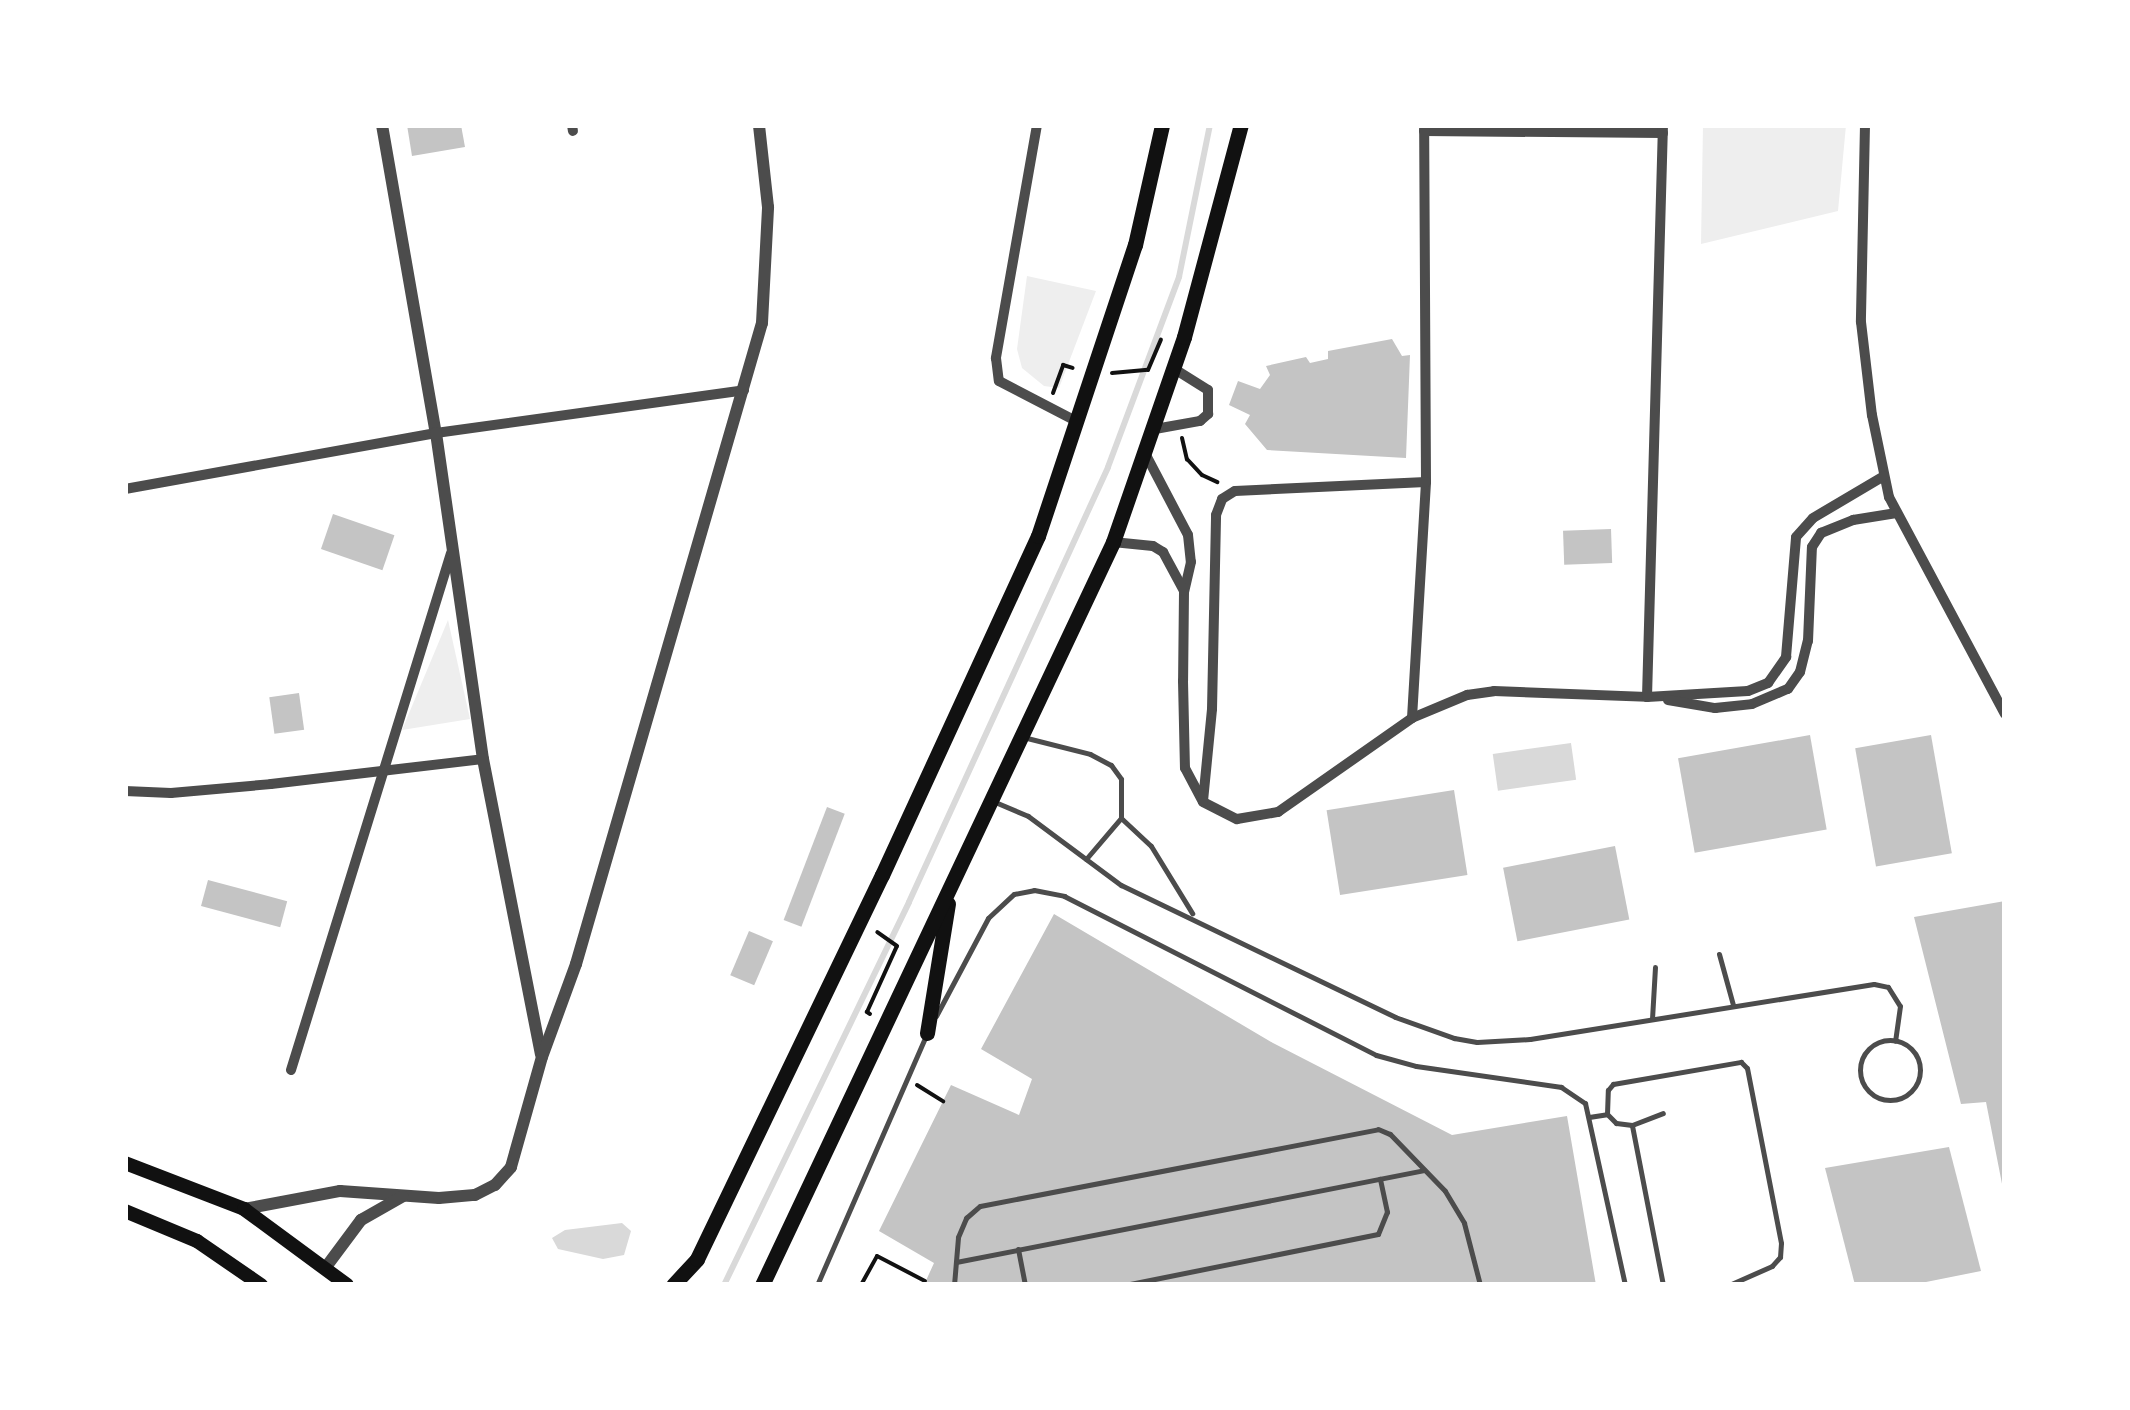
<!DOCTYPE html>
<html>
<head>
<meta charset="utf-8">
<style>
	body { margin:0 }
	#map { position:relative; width:2130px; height:1410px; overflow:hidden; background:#fff; font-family:Lora,serif }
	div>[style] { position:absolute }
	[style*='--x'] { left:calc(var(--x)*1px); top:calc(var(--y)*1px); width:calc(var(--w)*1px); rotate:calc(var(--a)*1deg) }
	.green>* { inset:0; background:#eee }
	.water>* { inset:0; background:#d9d9d9; transform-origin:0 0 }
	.stream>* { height:6px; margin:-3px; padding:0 3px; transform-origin:3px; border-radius:3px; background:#d9d9d9 }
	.building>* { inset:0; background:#c4c4c4; transform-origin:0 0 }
	.path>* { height:4px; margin:-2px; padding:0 2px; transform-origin:2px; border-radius:2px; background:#111 }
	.service>* { height:5px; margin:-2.5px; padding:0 2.5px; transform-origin:2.5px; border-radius:2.5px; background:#4c4c4c }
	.service>.ring { margin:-2.5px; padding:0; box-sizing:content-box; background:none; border:5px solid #4c4c4c; border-radius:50% }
	.minor>* { height:10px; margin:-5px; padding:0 5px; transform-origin:5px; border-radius:5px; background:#4c4c4c }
	.tertiary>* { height:12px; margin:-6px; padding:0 6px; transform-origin:6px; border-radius:6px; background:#4c4c4c }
	.secondary>* { height:14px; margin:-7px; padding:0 7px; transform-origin:7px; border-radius:7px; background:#111 }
	.primary>* { height:15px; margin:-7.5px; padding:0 7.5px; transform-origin:7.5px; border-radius:7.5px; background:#111 }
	span { translate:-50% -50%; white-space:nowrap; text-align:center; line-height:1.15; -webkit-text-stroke:8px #fff; paint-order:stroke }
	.frame { position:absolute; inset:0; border:128px solid #fff; pointer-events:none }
</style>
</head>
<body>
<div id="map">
	<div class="green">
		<i style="clip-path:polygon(1703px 125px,1846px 125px,1838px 211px,1701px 244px)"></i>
		<i style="clip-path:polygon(1027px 276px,1096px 291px,1059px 388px,1044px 386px,1022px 368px,1017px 349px)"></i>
		<i style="clip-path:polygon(448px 620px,470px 719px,402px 730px)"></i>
	</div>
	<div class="water">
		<i style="left:1571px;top:743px;width:37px;height:79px;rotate:82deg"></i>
		<i style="clip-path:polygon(622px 1223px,631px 1231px,624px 1255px,603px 1259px,558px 1249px,552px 1238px,565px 1230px)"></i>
	</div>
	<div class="stream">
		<i style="--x:724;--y:1285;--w:425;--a:-64.2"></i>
		<i style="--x:909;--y:902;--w:478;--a:-65.4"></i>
		<i style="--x:1108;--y:467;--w:203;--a:-69.5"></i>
		<i style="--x:1179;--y:277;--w:155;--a:-78.5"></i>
	</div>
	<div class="building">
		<i style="clip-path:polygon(407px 125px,461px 125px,465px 147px,412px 156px)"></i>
		<i style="clip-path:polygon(1392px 339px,1402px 356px,1410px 355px,1406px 458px,1267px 450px,1245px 424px,1250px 415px,1229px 405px,1238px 381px,1260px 389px,1270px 375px,1266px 366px,1306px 357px,1310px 363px,1328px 359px,1328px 351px)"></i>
		<i style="left:333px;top:514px;width:65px;height:37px;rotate:19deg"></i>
		<i style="left:1611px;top:529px;width:34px;height:48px;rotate:88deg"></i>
		<i style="left:299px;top:693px;width:37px;height:30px;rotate:82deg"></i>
		<i style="left:1810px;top:735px;width:96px;height:134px;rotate:80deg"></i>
		<i style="left:1931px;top:735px;width:120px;height:77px;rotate:80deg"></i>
		<i style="left:1454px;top:790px;width:86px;height:129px;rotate:81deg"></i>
		<i style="left:827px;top:807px;width:19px;height:121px;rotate:21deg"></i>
		<i style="left:1615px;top:846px;width:75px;height:114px;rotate:79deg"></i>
		<i style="left:208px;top:880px;width:82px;height:27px;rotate:15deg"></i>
		<i style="clip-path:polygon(2005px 901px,2005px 1188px,2003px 1189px,1986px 1102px,1961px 1104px,1914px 917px)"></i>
		<i style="clip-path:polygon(1054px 914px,1273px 1043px,1452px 1135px,1567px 1116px,1596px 1285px,924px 1285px,934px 1263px,879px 1231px,951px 1085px,1019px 1115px,1032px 1079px,981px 1049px)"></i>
		<i style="left:749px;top:931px;width:26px;height:48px;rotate:23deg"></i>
		<i style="clip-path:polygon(1949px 1147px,1981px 1271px,1911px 1285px,1855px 1285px,1825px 1168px)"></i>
	</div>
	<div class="path">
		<i style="--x:1112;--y:373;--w:36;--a:-5"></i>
		<i style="--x:1148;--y:370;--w:33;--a:-67"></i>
		<i style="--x:1053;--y:393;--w:30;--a:-70"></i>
		<i style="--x:1063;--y:365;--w:10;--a:17"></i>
		<i style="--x:1182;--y:438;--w:22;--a:77"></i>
		<i style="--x:1187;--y:459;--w:22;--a:47"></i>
		<i style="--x:1202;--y:475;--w:17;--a:25"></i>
		<i style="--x:870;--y:1014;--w:4;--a:-146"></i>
		<i style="--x:867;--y:1012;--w:72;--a:-65.6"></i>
		<i style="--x:897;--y:946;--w:24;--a:-145"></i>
		<i style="--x:917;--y:1085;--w:31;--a:32"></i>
		<i style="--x:861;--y:1285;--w:33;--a:-61"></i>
		<i style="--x:877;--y:1256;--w:54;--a:27.5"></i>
	</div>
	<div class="service">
		<i style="--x:1023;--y:737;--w:69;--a:14.2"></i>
		<i style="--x:1090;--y:754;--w:24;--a:28"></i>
		<i style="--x:1111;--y:765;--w:17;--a:54"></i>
		<i style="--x:1121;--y:779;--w:39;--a:90"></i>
		<i style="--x:1121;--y:818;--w:41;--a:43"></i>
		<i style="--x:1151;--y:846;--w:79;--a:58.5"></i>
		<i style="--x:995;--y:802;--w:36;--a:23"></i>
		<i style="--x:1028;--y:816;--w:116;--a:36.6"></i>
		<i style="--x:1121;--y:885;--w:304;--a:25.7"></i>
		<i style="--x:1395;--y:1017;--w:63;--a:19.6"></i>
		<i style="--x:1454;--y:1038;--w:23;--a:10"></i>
		<i style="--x:1477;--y:1042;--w:53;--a:-3.2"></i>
		<i style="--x:1530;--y:1039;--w:348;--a:-9.1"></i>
		<i style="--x:1874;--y:984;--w:14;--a:12"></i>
		<i style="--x:1888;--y:987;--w:22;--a:58"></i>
		<i style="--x:1900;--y:1006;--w:35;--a:98"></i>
		<i style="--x:1086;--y:859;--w:54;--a:-49.5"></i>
		<i style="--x:1719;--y:954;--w:53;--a:74.6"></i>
		<i style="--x:936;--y:1016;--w:111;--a:-62"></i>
		<i style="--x:988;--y:918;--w:35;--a:-43"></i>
		<i style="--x:1014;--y:894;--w:20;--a:-11"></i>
		<i style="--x:1034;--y:890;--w:31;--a:11"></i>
		<i style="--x:1064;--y:896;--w:350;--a:27"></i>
		<i style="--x:1376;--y:1055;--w:41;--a:15.4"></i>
		<i style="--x:1416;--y:1066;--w:147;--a:8.2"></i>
		<i style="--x:1561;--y:1087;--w:29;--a:34"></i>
		<i style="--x:1585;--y:1103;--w:186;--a:77.6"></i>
		<i style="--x:1652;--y:1019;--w:52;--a:-86.7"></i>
		<i class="ring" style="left:1860px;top:1040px;width:55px;height:55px"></i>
		<i style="--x:1589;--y:1117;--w:18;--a:-9"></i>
		<i style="--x:1632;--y:1125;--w:33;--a:-21"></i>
		<i style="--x:1018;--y:1249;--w:37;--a:79"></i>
		<i style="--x:956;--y:1262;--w:477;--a:-11.1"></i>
		<i style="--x:817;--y:1285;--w:273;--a:-66.4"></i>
		<i style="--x:954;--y:1285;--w:48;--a:-85.2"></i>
		<i style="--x:958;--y:1237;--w:21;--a:-67"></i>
		<i style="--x:966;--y:1218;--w:18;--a:-41"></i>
		<i style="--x:980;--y:1206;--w:405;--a:-10.9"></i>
		<i style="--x:1378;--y:1129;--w:13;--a:23"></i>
		<i style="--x:1390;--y:1134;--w:79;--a:46"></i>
		<i style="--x:1445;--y:1191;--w:37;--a:59"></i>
		<i style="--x:1464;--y:1223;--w:64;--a:75.5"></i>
		<i style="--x:1125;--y:1285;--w:258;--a:-11.4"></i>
		<i style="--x:1378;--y:1234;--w:24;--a:-68"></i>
		<i style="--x:1387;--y:1212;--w:34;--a:-102"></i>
		<i style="--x:1663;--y:1285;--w:163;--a:-101"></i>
		<i style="--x:1632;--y:1125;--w:16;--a:-173"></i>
		<i style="--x:1616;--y:1123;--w:13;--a:-135"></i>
		<i style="--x:1607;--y:1114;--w:24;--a:-88"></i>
		<i style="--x:1608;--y:1090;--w:8;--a:-50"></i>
		<i style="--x:1613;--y:1084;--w:130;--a:-9.8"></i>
		<i style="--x:1741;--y:1062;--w:8;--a:45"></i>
		<i style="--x:1747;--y:1068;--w:178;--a:79"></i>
		<i style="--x:1781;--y:1243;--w:14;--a:94"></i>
		<i style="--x:1780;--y:1257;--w:12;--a:132"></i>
		<i style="--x:1772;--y:1266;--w:47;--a:156.2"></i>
	</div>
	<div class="minor">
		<i style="--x:572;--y:125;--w:6;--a:81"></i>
		<i style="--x:1037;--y:125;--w:237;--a:100"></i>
		<i style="--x:996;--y:358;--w:23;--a:83"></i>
		<i style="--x:999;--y:381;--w:87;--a:27.5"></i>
		<i style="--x:1865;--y:125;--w:197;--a:91.2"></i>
		<i style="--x:1861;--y:322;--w:94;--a:83.3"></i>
		<i style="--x:1872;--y:415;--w:84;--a:78.3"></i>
		<i style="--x:1889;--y:497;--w:246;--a:61.9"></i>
		<i style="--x:1424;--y:131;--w:239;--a:0.5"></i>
		<i style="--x:1155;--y:429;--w:46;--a:-10.1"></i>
		<i style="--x:1200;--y:421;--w:11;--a:-41"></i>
		<i style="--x:1208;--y:414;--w:24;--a:-90"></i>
		<i style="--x:1208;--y:390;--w:40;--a:-148"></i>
		<i style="--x:1146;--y:455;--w:90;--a:62.3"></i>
		<i style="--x:1188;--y:535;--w:27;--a:84"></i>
		<i style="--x:1191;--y:562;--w:31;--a:103"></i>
		<i style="--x:1184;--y:592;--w:89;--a:90.6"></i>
		<i style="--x:1183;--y:681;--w:87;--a:88.7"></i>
		<i style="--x:1185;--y:768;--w:38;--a:62"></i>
		<i style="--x:1203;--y:802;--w:38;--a:27"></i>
		<i style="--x:1237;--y:819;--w:42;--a:-9.7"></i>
		<i style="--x:1278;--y:812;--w:164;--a:-35"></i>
		<i style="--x:1412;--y:718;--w:60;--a:-22.7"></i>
		<i style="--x:1467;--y:695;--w:27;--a:-8"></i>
		<i style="--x:1494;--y:691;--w:153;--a:2.2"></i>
		<i style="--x:1647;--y:697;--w:101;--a:-3.4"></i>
		<i style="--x:1748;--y:691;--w:22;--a:-22"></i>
		<i style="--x:1768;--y:683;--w:32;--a:-55"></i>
		<i style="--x:1786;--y:657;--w:120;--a:-85.2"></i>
		<i style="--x:1796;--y:537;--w:25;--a:-48"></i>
		<i style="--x:1813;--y:518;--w:82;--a:-30.6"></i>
		<i style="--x:125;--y:489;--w:316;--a:-10.2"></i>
		<i style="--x:436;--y:433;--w:311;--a:-7.9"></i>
		<i style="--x:1113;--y:542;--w:40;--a:5.7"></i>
		<i style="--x:1153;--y:546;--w:12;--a:31"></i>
		<i style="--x:1163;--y:552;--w:44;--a:61.7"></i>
		<i style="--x:1647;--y:697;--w:572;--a:-88.4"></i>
		<i style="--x:1668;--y:700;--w:48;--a:9.7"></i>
		<i style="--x:1715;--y:708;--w:37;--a:-6"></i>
		<i style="--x:1752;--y:704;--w:39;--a:-23"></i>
		<i style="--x:1788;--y:689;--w:21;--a:-55"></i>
		<i style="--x:1800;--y:672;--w:32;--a:-76"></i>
		<i style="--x:1808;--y:641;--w:94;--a:-87.6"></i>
		<i style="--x:1812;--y:547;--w:17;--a:-57"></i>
		<i style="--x:1821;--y:533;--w:35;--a:-22"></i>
		<i style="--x:1853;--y:520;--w:44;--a:-9.2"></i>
		<i style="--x:1412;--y:718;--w:236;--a:-86.6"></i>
		<i style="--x:1426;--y:482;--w:357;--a:-90.3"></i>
		<i style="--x:125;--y:791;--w:46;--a:2.5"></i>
		<i style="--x:171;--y:793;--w:100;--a:-5.1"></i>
		<i style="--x:271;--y:784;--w:213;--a:-6.7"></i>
		<i style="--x:1203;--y:801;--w:92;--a:-84.4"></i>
		<i style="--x:1212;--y:709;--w:194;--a:-88.8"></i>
		<i style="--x:1216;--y:515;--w:17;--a:-69"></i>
		<i style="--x:1222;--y:499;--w:15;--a:-32"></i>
		<i style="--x:1235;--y:491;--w:191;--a:-2.7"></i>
		<i style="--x:291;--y:1070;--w:541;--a:-72.8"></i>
	</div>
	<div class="tertiary">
		<i style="--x:382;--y:125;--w:313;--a:80.1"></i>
		<i style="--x:436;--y:433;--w:329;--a:81.8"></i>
		<i style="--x:483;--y:759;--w:301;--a:78.9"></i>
		<i style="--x:244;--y:1209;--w:98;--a:-10.6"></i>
		<i style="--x:340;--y:1191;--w:99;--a:4"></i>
		<i style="--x:439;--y:1198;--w:36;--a:-5"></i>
		<i style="--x:475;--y:1195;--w:22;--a:-27"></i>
		<i style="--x:495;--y:1185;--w:24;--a:-48"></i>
		<i style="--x:511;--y:1167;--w:114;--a:-74.3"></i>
		<i style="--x:542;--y:1057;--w:99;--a:-69.9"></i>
		<i style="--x:576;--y:964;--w:667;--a:-73.82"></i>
		<i style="--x:762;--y:323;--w:116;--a:-87"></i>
		<i style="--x:768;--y:207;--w:82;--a:-96.3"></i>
		<i style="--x:326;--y:1267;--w:59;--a:-53.3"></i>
		<i style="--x:361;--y:1220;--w:48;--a:-29.7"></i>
	</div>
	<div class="secondary">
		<i style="--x:125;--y:1163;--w:128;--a:21.1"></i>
		<i style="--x:244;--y:1209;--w:128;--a:36.4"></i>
		<i style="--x:125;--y:1211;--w:78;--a:22.6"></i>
		<i style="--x:197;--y:1241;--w:78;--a:34.5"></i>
	</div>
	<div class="primary">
		<i style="--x:927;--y:1033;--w:131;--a:-80.8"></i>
		<i style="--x:673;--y:1285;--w:35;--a:-47"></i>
		<i style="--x:697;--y:1259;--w:426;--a:-64.3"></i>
		<i style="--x:882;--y:875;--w:373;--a:-65.3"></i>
		<i style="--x:1038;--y:536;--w:307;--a:-71.6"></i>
		<i style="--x:1135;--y:245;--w:123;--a:-77.3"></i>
		<i style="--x:762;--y:1285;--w:822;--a:-64.71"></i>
		<i style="--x:1113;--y:542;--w:217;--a:-70.9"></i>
		<i style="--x:1184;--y:337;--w:220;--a:-75"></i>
	</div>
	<div class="frame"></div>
</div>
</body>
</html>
